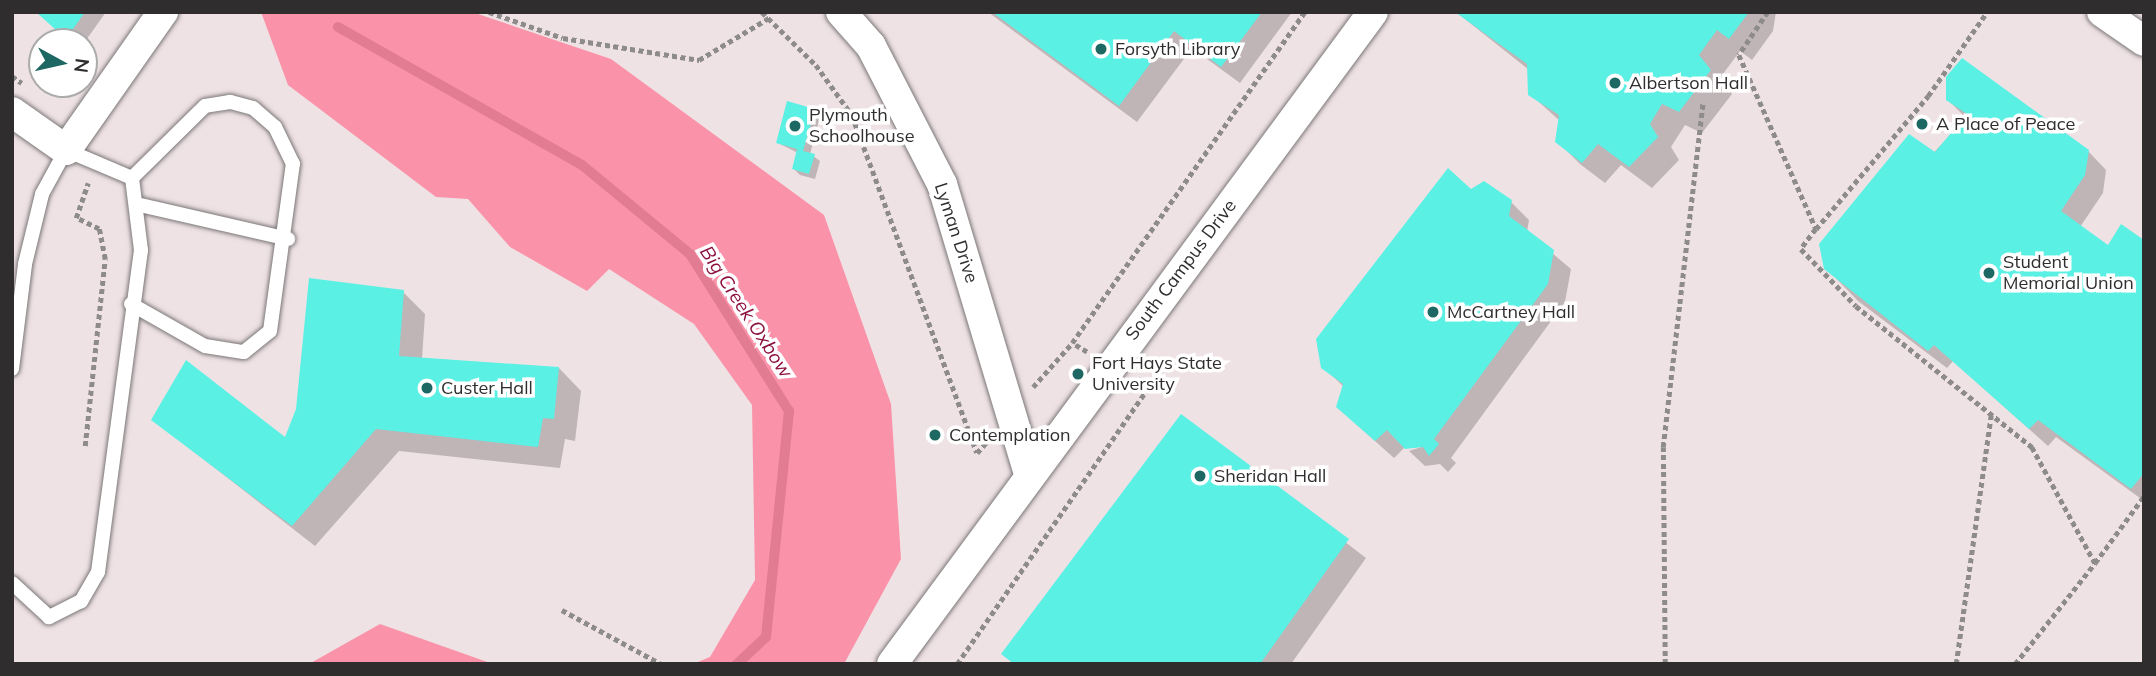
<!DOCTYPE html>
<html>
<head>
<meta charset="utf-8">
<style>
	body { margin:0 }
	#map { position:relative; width:2156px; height:676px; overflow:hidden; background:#f6f1f2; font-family:Mulish,sans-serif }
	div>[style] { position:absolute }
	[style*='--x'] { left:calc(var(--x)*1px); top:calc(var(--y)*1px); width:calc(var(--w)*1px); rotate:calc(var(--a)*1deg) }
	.built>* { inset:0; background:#efe2e4 }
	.forest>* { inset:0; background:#fa93a9 }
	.shadow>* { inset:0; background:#0003 }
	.stream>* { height:10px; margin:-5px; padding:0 5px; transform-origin:5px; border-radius:5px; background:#e17c92 }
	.building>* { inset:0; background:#5bf0e4 }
	.path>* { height:4.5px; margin-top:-2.25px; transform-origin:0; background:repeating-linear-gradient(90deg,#8e8b8b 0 5px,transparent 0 8.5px) }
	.roads { filter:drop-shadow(0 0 2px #7b7778) drop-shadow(0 0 2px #7b7778) }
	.lane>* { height:14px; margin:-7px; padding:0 7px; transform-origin:7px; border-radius:7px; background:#fff }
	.street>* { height:30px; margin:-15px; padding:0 15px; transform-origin:15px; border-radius:15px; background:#fff }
	.dots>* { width:19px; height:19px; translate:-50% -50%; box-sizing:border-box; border:4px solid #fff; border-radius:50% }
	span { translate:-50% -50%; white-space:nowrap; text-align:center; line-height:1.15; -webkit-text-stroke:7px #fff; paint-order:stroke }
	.poi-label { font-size:18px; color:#2f2d2d }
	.left { translate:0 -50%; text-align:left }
	.street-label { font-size:18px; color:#2f2d2d }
	.water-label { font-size:19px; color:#8c103e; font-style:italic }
	.frame { position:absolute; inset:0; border:14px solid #2f2d2d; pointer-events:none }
	.north { position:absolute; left:28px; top:28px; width:70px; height:70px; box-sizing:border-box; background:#fff; border:2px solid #acabab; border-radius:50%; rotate:98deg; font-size:19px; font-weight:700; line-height:28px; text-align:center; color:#2f2d2d }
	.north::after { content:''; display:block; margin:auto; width:24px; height:32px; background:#1d6862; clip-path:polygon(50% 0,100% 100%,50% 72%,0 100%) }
</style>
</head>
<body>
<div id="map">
	<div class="built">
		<i style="clip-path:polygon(evenodd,12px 12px,2144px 12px,2144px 664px,12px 664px,12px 12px,42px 42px,84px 42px,84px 84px,42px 84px,42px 42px)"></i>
	</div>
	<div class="forest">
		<i style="clip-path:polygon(261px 12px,472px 12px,611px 59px,824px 215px,891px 404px,901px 559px,844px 664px,693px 664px,710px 657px,755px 580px,752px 405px,694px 324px,609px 269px,587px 291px,510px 247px,468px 199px,436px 197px,288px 85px)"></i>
		<i style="clip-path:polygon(380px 624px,493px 664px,309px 664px)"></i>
	</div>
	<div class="shadow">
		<i style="clip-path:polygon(37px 12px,106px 12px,84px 43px,70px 42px)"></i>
		<i style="clip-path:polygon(988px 12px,1292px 12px,1240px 83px,1192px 48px,1137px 122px)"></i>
		<i style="clip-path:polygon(1456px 12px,1776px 12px,1773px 31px,1752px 60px,1740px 51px,1720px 78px,1732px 94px,1702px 133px,1685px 125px,1671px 147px,1679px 160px,1652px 188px,1621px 165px,1605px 183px,1580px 164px,1557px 141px,1560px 121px,1530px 94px,1529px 70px)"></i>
		<i style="clip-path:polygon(1947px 99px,2088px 151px,2106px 170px,2103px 193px,2080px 227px,2108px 247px,2144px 242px,2144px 501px,2056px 437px,2048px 446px,1953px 361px,1947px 368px,1858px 301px,1826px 268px,1966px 118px)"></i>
		<i style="clip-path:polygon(814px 111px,820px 117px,810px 154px,820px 161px,815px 179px,800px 175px,794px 169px,798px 153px,778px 143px)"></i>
		<i style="clip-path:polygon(1471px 191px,1511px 202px,1529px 220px,1527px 232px,1571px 269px,1565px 302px,1451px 458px,1456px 463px,1448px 472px,1440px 464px,1425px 466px,1409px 451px,1431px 444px,1405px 447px,1394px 458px,1357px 425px,1344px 387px,1323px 367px)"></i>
		<i style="clip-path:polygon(403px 292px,425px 314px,422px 359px,559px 368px,581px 391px,575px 441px,565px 439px,560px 468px,399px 451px,315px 546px,153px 420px,286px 439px)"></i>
		<i style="clip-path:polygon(1181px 416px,1366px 558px,1291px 664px,1014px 664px,1003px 653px)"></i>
	</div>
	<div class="stream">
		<i style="--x:338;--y:27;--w:280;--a:29.5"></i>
		<i style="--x:582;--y:165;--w:140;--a:39.5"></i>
		<i style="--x:690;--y:254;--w:186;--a:57.8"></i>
		<i style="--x:789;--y:411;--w:227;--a:95.8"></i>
		<i style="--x:766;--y:637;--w:40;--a:137"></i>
	</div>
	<div class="building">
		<i style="clip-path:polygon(36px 12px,85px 12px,66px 39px)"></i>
		<i style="clip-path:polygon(992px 12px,1262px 12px,1221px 67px,1174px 31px,1119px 106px)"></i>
		<i style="clip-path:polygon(1455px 12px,1749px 12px,1729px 39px,1717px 30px,1699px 55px,1711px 70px,1679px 112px,1662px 104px,1650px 124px,1658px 137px,1629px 167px,1598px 144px,1582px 163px,1555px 142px,1559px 115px,1528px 95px,1527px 64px)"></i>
		<i style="clip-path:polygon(1962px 58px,2089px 150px,2085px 175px,2061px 211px,2108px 245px,2121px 224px,2144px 240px,2144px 473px,2131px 489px,2038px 420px,2029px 429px,1934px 345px,1928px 351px,1824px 269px,1819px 244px,1909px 134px,1935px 152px,1967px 114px,1946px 100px,1946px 77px)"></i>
		<i style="clip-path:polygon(787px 101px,815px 109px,803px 151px,815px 154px,809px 174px,792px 169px,797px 149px,776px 143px)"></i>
		<i style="clip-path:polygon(1448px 168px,1471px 189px,1484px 181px,1512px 200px,1509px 216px,1554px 250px,1548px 284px,1434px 439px,1439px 444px,1429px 456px,1423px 447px,1405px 449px,1387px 430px,1375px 441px,1336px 407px,1343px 384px,1321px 368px,1316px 339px)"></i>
		<i style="clip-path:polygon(309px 278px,404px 290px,399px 356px,559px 367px,554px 419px,543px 418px,538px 447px,376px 429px,292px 526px,151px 420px,186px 360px,285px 437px,296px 409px)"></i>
		<i style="clip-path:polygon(1181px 414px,1349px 539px,1260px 664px,1014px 664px,1001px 654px)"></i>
	</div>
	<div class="path">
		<i style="--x:489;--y:12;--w:78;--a:19.4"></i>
		<i style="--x:563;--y:38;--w:138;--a:9.2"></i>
		<i style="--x:699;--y:60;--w:82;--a:-31"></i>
		<i style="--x:762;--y:12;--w:76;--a:44.5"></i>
		<i style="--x:816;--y:65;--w:62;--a:54.2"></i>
		<i style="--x:852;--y:115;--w:360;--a:69.7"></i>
		<i style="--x:977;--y:453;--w:18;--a:-49"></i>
		<i style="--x:1768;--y:12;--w:52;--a:124"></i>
		<i style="--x:1739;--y:55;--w:190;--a:66.1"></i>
		<i style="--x:1816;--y:229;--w:174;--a:-49.9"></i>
		<i style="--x:1928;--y:96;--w:103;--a:-54.9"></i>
		<i style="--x:12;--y:76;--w:12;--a:35"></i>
		<i style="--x:1816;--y:229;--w:25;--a:127"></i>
		<i style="--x:1801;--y:249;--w:79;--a:46"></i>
		<i style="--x:1856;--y:306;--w:226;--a:38.7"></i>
		<i style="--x:2032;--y:447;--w:132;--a:61.5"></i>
		<i style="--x:2095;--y:563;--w:83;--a:-53.8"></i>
		<i style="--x:1087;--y:352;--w:17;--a:-149"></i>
		<i style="--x:1072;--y:343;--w:405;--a:-54.9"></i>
		<i style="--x:1033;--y:387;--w:59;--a:-48.4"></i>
		<i style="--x:85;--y:446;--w:188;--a:-83.9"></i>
		<i style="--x:105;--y:259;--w:31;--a:-101"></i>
		<i style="--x:99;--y:229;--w:25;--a:-154"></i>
		<i style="--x:76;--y:218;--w:37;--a:-71"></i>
		<i style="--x:562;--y:610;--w:113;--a:28.6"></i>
		<i style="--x:957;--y:664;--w:339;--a:-55.3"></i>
		<i style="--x:1150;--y:385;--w:13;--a:-153"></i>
		<i style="--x:1665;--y:664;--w:217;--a:-90.5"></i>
		<i style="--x:1663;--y:447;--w:347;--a:-83.4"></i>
		<i style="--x:1956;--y:664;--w:251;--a:-82"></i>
		<i style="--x:2015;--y:664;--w:129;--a:-51.6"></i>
	</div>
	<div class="roads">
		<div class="lane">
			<i style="--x:140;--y:205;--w:152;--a:12.9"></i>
			<i style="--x:131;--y:304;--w:85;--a:29.6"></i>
			<i style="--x:205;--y:346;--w:39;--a:9"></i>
			<i style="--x:244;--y:352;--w:33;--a:-39"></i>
			<i style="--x:270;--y:331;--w:169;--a:-82.2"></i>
			<i style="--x:293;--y:164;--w:41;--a:-115.9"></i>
			<i style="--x:275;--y:127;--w:29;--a:-139"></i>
			<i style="--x:253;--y:108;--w:24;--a:-165"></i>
			<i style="--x:230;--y:102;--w:25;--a:171"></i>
			<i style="--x:205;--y:106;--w:103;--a:135.4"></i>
			<i style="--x:12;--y:369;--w:106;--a:-82.9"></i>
			<i style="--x:25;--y:264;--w:72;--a:-76.3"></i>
			<i style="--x:42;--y:194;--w:50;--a:-61.4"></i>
			<i style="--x:66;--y:150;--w:72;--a:23"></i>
			<i style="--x:132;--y:178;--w:73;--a:82.9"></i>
			<i style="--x:141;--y:250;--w:325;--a:97.6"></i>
			<i style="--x:98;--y:572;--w:34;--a:120"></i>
			<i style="--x:81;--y:601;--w:36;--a:153"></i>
			<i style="--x:49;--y:617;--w:50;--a:-137.4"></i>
		</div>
		<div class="street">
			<i style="--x:841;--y:12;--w:45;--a:48.6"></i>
			<i style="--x:871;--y:46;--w:155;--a:62.8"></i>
			<i style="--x:942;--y:184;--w:303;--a:73.3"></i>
			<i style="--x:2102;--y:12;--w:51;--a:34.6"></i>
			<i style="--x:12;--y:112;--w:66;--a:35.1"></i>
			<i style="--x:66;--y:150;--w:169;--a:-54.9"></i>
			<i style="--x:892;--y:664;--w:810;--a:-53.58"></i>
		</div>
	</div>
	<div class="dots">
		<i style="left:1101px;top:49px;background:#1d6862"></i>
		<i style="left:1615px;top:83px;background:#1d6862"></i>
		<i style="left:1922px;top:124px;background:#1d6862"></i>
		<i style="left:795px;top:126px;background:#1d6862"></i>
		<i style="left:1989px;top:273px;background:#1d6862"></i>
		<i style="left:1433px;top:312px;background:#1d6862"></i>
		<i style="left:1078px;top:374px;background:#1d6862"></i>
		<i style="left:427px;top:388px;background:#1d6862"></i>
		<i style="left:935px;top:435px;background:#1d6862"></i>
		<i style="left:1200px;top:476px;background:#1d6862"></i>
	</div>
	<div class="poi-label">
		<span class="left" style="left:1115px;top:49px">Forsyth Library</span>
		<span class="left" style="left:1629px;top:83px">Albertson Hall</span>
		<span class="left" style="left:809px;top:126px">Plymouth<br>Schoolhouse</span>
		<span class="left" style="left:1936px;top:124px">A Place of Peace</span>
		<span class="left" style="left:2003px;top:273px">Student<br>Memorial Union</span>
		<span class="left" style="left:1447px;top:312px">McCartney Hall</span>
		<span class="left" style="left:1092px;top:374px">Fort Hays State<br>University</span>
		<span class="left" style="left:441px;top:388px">Custer Hall</span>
		<span class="left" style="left:949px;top:435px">Contemplation</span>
		<span class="left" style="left:1214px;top:476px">Sheridan Hall</span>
	</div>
	<div class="street-label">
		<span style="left:956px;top:233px;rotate:72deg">Lyman Drive</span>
		<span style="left:1181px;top:270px;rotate:-53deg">South Campus Drive</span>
	</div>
	<div class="water-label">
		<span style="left:746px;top:312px;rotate:57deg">Big Creek Oxbow</span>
	</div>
	<div class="frame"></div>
	<div class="north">N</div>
</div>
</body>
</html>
